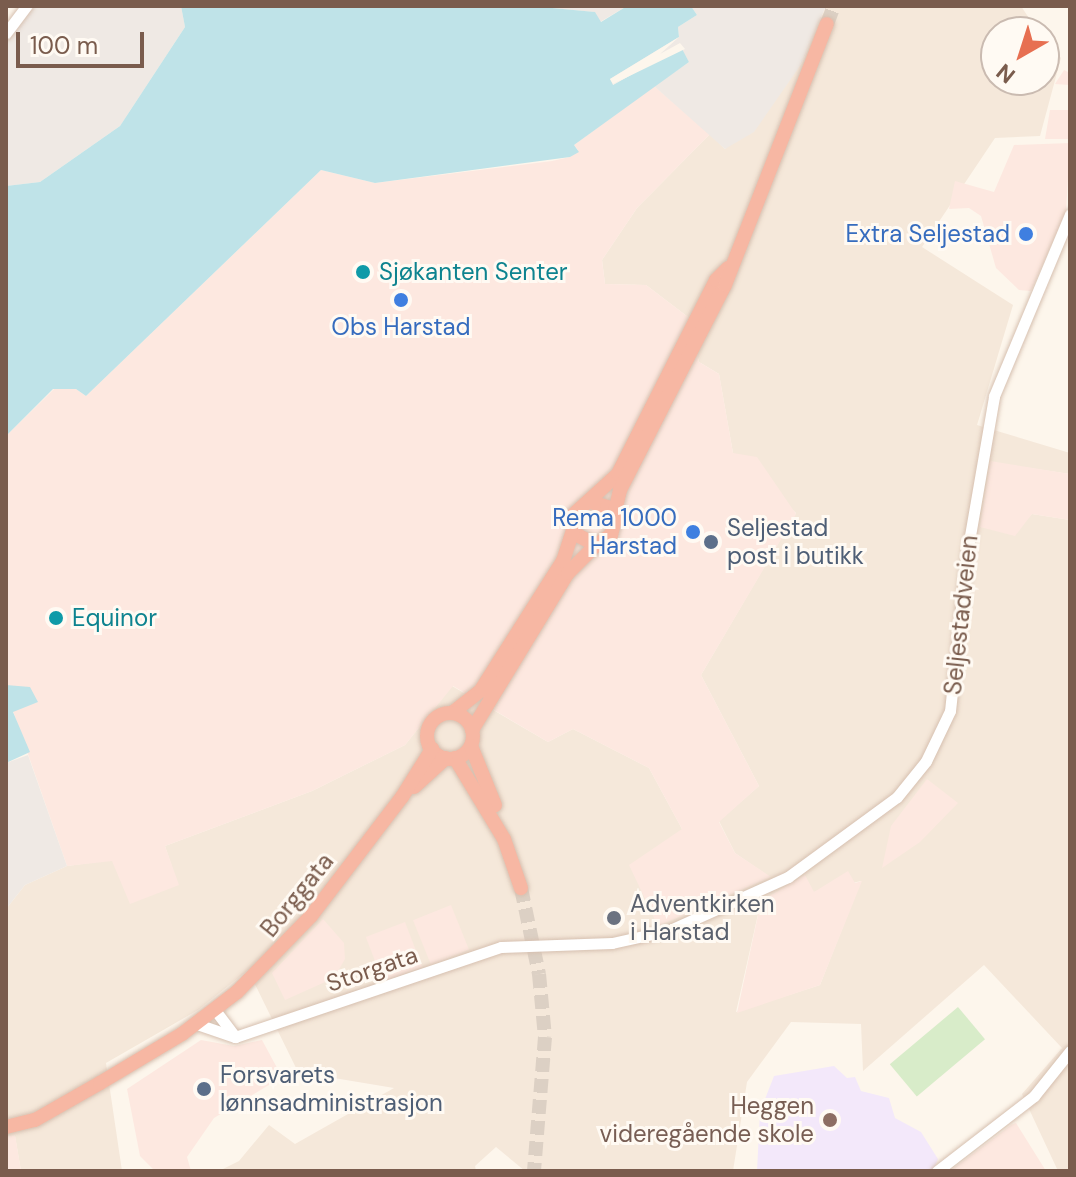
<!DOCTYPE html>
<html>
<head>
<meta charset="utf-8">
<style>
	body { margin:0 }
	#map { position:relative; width:1076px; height:1177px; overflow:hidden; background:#fdf6ec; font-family:"DM Sans",sans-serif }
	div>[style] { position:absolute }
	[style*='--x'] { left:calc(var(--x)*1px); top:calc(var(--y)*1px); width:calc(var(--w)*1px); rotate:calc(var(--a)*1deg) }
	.residential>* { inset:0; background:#f5e8da }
	.commercial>* { inset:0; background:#fde8e0; transform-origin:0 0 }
	.industrial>* { inset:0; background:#efe9e4 }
	.education>* { inset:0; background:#f3e8fa }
	.green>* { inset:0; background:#d8ecc9; transform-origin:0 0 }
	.water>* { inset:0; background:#bfe3e8 }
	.pier>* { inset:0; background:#fdf6ec }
	.highway-tunnel>* { height:14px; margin-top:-7px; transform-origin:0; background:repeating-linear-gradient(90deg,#dcd0c4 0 14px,transparent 0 21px) }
	.roads { filter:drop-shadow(0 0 2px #d6c0b0) drop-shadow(0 0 2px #d6c0b0) }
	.secondary>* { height:11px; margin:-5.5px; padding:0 5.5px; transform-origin:5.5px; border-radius:5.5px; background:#fff }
	.highway>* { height:14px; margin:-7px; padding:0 7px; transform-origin:7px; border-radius:7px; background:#f7b7a3 }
	.highway>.ring { margin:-7px; padding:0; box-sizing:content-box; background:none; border:14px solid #f7b7a3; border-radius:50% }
	.dots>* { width:22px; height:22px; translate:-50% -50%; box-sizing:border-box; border:4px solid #fffaf3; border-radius:50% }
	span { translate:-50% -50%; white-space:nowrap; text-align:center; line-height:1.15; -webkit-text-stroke:6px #fffaf3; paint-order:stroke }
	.shop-label { font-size:24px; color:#366cbe }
	.right { translate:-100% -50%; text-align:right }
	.culture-label { font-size:24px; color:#0d838f }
	.left { translate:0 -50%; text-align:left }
	.service-label { font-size:24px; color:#4e5e75 }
	.street-label { font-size:24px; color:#7a5c4d }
	.worship-label { font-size:24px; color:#5b616d }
	.education-label { font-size:24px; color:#785e54 }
	.frame { position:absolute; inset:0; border:8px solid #7a5c4d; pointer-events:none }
	.north { position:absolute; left:980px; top:16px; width:80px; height:80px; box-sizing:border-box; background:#fffaf3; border:2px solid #cabbb1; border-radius:50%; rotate:219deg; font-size:22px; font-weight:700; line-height:32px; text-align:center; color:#7a5c4d }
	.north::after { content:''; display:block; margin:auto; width:28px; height:36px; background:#e76f51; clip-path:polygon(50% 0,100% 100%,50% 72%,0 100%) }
	.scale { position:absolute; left:16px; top:32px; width:128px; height:36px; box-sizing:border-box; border:4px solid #7a5c4d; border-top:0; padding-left:10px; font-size:24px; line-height:28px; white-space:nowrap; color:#7a5c4d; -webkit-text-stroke:6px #fffaf3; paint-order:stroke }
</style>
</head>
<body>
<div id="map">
	<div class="residential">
		<i style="clip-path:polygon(evenodd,826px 6px,1021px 6px,1038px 32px,996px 32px,996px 80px,1044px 80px,1044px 39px,1061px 58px,1040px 136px,995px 138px,922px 247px,1013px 305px,977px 425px,1070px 453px,1070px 474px,990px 462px,1026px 519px,1032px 514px,1070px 520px,1070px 1171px,1058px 1171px,1022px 1094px,1062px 1048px,984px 965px,863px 1071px,861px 1024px,791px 1022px,747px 1082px,733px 1171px,525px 1171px,496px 1147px,475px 1166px,476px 1171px,219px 1171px,239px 1161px,269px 1125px,295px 1144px,394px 1088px,298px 1072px,248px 970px,198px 1010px,106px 1063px,122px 1171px,21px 1171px,15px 1136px,6px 1137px,6px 909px,25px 885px,67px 866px,112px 860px,178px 885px,165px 846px,312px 791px,405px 745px,452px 686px,548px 742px,573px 729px,649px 768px,682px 829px,770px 877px,735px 853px,719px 821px,759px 786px,701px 675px,796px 513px,733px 453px,719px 374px,699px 362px,688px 317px,646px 285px,605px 284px,602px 260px,637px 208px,710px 134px,725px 149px,802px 63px,826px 6px,861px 881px,820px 985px,736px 1012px,761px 901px,788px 888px,814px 892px,861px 881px)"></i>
	</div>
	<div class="commercial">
		<i style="clip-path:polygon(1064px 70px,1070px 73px,1070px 139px,1045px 139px,1050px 110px,1069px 110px,1070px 85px,1055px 84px)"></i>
		<i style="clip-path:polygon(654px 86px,710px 134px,637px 208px,602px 260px,605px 284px,646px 285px,688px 317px,699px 362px,719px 374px,733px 453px,757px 457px,796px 514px,701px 675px,759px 786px,719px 822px,735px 853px,771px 877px,658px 926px,629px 865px,682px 829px,649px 768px,573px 729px,548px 742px,453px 686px,405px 745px,312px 791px,165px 846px,179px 885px,130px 904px,112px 861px,67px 866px,13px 711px,37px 702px,6px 685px,6px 436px,54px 389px,76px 389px,86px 396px,321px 170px,375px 183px,552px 161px,570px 157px,578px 150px,574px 145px)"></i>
		<i style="clip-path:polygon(1070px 143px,1066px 212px,1031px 291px,1019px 290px,996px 268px,981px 216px,969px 208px,949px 209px,955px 181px,994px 192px,1014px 145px)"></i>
		<i style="clip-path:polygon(990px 461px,1070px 474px,1070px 520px,1032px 514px,1015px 536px,980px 527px)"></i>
		<i style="clip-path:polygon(927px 779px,958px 803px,920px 842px,882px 868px,891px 826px)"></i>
		<i style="clip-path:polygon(848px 871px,855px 883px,862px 881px,820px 985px,737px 1013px,761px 901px,805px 875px,814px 892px)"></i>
		<i style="left:451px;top:905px;width:48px;height:41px;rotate:68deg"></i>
		<i style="clip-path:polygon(323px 919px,344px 943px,345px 959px,334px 978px,285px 1000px,272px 973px)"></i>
		<i style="left:405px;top:922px;width:48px;height:42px;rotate:69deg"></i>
		<i style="clip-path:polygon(201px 1040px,234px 1046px,262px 1040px,282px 1077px,214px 1118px,187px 1157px,191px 1171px,155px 1171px,140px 1156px,127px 1089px)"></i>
		<i style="clip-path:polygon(1016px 1123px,1046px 1171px,950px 1171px,1011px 1125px)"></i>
		<i style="clip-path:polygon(15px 1135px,21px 1171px,6px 1171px,6px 1137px)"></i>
	</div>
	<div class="industrial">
		<i style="clip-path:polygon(21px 6px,181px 6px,185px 27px,120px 126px,40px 182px,6px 186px,6px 25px)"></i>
		<i style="clip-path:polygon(531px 6px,627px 6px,600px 22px,594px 12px)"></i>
		<i style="clip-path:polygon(691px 6px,826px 6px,802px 63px,754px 132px,725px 149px,654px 86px,689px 62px,680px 47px,612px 85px,609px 79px,679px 37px,678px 27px,697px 15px)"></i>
		<i style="clip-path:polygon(28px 755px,67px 866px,25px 885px,6px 909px,6px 763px)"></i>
	</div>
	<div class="education">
		<i style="clip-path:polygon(834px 1066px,847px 1078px,855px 1077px,861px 1091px,889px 1098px,895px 1118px,921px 1132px,938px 1159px,934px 1169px,757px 1171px,760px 1112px,774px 1076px)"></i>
	</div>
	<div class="green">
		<i style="left:958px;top:1007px;width:42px;height:89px;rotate:50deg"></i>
	</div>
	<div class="water">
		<i style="clip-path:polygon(181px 6px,531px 6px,595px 12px,601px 22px,627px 6px,691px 6px,697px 15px,678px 27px,679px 37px,610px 79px,613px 85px,681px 47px,689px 62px,574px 145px,579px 152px,570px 157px,375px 183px,321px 170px,86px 396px,76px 389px,53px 389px,6px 436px,6px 186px,40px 182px,120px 126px,185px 27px)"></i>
		<i style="clip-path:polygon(6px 685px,30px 687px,38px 702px,13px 712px,30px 752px,6px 763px)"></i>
	</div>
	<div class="pier">
		<i style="clip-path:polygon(679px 37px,660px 54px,680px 43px,685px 49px,613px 84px,610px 79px)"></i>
	</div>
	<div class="highway-tunnel">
		<i style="--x:827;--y:24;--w:19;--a:-69"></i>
		<i style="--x:521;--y:888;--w:88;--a:78.2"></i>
		<i style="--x:539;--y:974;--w:63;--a:84.6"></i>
		<i style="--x:545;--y:1037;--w:134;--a:94.7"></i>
	</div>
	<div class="roads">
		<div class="secondary">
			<i style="--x:6;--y:33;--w:34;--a:-53"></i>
			<i style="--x:215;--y:1010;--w:34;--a:53"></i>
			<i style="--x:197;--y:1024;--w:40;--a:18.9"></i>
			<i style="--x:235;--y:1037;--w:281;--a:-18.7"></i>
			<i style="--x:501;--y:947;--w:111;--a:-2.1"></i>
			<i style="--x:612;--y:943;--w:59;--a:-12.6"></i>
			<i style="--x:670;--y:930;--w:129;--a:-24.2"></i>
			<i style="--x:788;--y:877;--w:135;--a:-36.3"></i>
			<i style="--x:897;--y:797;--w:46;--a:-51.1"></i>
			<i style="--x:926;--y:761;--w:55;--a:-64.4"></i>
			<i style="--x:950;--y:711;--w:159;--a:-83.9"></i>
			<i style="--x:967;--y:553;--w:159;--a:-80.2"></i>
			<i style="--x:994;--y:396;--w:197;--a:-67.3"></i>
			<i style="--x:937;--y:1171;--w:123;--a:-37.7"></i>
			<i style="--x:1034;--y:1096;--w:58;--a:-51.3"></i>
		</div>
		<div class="highway">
			<i style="--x:591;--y:502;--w:17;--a:17"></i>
			<i style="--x:607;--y:507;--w:15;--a:58"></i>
			<i style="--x:615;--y:520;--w:16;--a:105"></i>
			<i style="--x:611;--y:535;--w:18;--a:146"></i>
			<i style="--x:596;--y:545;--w:24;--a:-152"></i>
			<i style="--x:575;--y:534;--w:19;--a:-96"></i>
			<i style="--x:573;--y:515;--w:61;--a:-42.3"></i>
			<i style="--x:618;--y:474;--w:217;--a:-63.2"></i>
			<i style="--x:716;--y:280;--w:17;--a:-45"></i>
			<i style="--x:614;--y:516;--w:27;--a:-77"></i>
			<i style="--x:620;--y:490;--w:230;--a:-62.9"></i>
			<i style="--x:725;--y:285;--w:280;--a:-68.7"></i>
			<i style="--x:452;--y:713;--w:37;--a:-38"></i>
			<i style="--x:481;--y:690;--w:153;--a:-57.6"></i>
			<i style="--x:563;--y:561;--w:32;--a:-72"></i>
			<i class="ring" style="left:427px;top:713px;width:32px;height:32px"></i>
			<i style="--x:472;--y:730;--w:184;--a:-58.6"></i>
			<i style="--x:568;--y:573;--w:40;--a:-45"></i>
			<i style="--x:471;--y:746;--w:64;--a:67.9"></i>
			<i style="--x:455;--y:758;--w:95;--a:58.8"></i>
			<i style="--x:504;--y:839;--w:52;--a:70.9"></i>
			<i style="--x:414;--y:787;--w:43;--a:-42.2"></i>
			<i style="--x:6;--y:1127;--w:30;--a:-14"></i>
			<i style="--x:35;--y:1120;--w:75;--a:-29.6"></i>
			<i style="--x:100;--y:1083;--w:96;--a:-30.9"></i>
			<i style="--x:182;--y:1034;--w:69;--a:-37.4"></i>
			<i style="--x:237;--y:992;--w:106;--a:-45.8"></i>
			<i style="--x:311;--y:916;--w:150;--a:-52.6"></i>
			<i style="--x:402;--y:797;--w:57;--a:-58"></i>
		</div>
	</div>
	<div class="dots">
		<i style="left:1026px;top:234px;background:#3f7fe0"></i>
		<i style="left:363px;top:272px;background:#0f9aa8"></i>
		<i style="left:401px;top:300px;background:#3f7fe0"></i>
		<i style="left:693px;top:532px;background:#3f7fe0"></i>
		<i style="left:711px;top:542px;background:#5c6f8a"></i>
		<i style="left:56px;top:618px;background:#0f9aa8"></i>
		<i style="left:614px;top:918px;background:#6b7280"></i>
		<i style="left:204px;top:1089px;background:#5c6f8a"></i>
		<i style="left:830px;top:1120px;background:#8d6e63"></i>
	</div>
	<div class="shop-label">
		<span class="right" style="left:1010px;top:234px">Extra Seljestad</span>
		<span style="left:401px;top:327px">Obs Harstad</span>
		<span class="right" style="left:677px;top:532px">Rema 1000<br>Harstad</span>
	</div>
	<div class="culture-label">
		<span class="left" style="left:379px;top:272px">Sjøkanten Senter</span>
		<span class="left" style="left:72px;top:618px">Equinor</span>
	</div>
	<div class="service-label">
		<span class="left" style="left:727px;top:542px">Seljestad<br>post i butikk</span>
		<span class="left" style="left:220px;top:1089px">Forsvarets<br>lønnsadministrasjon</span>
	</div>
	<div class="street-label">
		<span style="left:961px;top:615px;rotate:-84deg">Seljestadveien</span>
		<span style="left:297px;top:895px;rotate:-51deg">Borggata</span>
		<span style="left:372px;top:969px;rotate:-19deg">Storgata</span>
	</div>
	<div class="worship-label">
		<span class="left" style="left:630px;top:918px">Adventkirken<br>i Harstad</span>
	</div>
	<div class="education-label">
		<span class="right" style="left:814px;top:1120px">Heggen<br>videregående skole</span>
	</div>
	<div class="frame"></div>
	<div class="north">N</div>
	<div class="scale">100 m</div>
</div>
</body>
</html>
